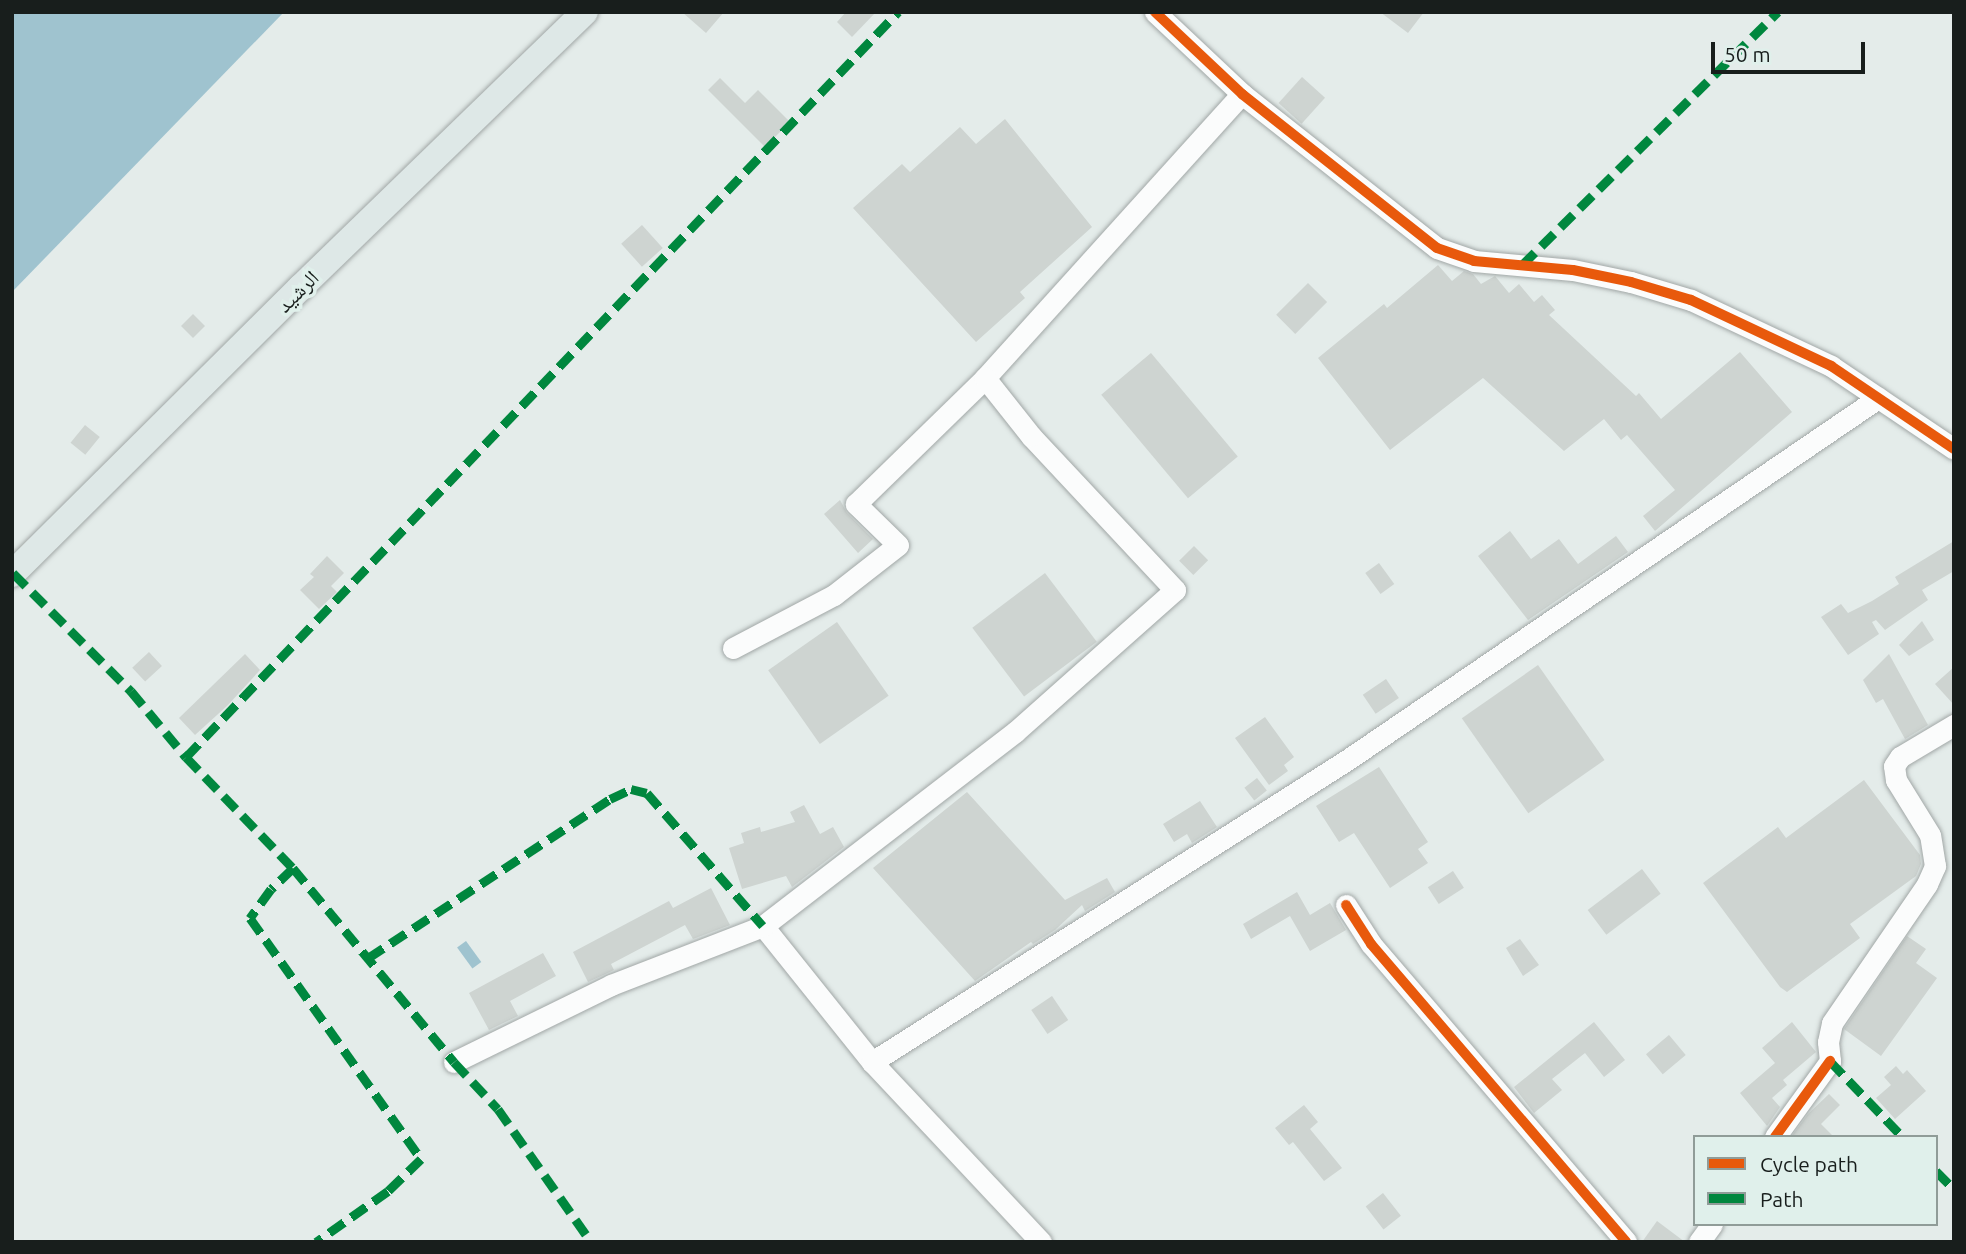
<!DOCTYPE html>
<html>
<head>
<meta charset="utf-8">
<style>
	body { margin:0 }
	#map { position:relative; width:1966px; height:1254px; overflow:hidden; background:#e4ecea; font-family:Ubuntu,"Noto Naskh Arabic",sans-serif }
	div>[style] { position:absolute }
	[style*='--x'] { left:calc(var(--x)*1px); top:calc(var(--y)*1px); width:calc(var(--w)*1px); rotate:calc(var(--a)*1deg) }
	.water>* { inset:0; background:#9fc3cf; transform-origin:0 0 }
	.building>* { inset:0; background:#ced4d1; transform-origin:0 0 }
	.roads { filter:drop-shadow(0 0 2px #a1a7a6) drop-shadow(0 0 2px #a1a7a6) }
	.minor>* { height:21px; margin:-10.5px; padding:0 10.5px; transform-origin:10.5px; border-radius:10.5px; background:#fbfcfc }
	.major>* { height:26px; margin:-13px; padding:0 13px; transform-origin:13px; border-radius:13px; background:#dee8e7 }
	.quiet>* { height:9px; margin-top:-4.5px; transform-origin:0; background:repeating-linear-gradient(90deg,#00873e 0 18px,transparent 0 27px) }
	.cycleway>* { height:10px; margin:-5px; padding:0 5px; transform-origin:5px; border-radius:5px; background:#e8590c }
	span { translate:-50% -50%; white-space:nowrap; text-align:center; line-height:1.15; -webkit-text-stroke:7px #e0f0eb; paint-order:stroke }
	.street-label { font-size:21px; color:#181e1c }
	.frame { position:absolute; inset:0; border:14px solid #181e1c; pointer-events:none }
	.legend { position:absolute; left:1693px; top:1135px; width:245px; height:91px; box-sizing:border-box; background:#e0f0eb; border:2px solid #909c98; margin:0; padding:9px 12px; list-style:none; font-size:21px; color:#181e1c }
	.legend li { display:flex; align-items:center; gap:14px; height:35px }
	.legend b { width:35px; border:2px solid #909c98 }
	.scale { position:absolute; left:1711px; top:42px; width:154px; height:32px; box-sizing:border-box; border:4px solid #181e1c; border-top:0; padding-left:9px; font-size:21px; line-height:24px; white-space:nowrap; color:#181e1c; -webkit-text-stroke:5px #e0f0eb; paint-order:stroke }
</style>
</head>
<body>
<div id="map">
	<div class="water">
		<i style="clip-path:polygon(12px 12px,284px 12px,12px 292px)"></i>
		<i style="left:466px;top:941px;width:26px;height:11px;rotate:54deg"></i>
	</div>
	<div class="building">
		<i style="clip-path:polygon(682px 12px,724px 12px,706px 33px)"></i>
		<i style="clip-path:polygon(846px 12px,876px 12px,852px 37px,837px 22px)"></i>
		<i style="clip-path:polygon(1380px 12px,1424px 12px,1408px 33px)"></i>
		<i style="left:1302px;top:77px;width:31px;height:35px;rotate:42deg"></i>
		<i style="clip-path:polygon(720px 78px,745px 103px,758px 90px,790px 122px,765px 147px,708px 90px)"></i>
		<i style="clip-path:polygon(1005px 119px,1092px 227px,1020px 292px,1025px 298px,976px 342px,853px 208px,902px 164px,910px 172px,960px 127px,976px 144px)"></i>
		<i style="left:642px;top:225px;width:31px;height:28px;rotate:48deg"></i>
		<i style="clip-path:polygon(1438px 265px,1452px 281px,1464px 271px,1473px 274px,1481px 284px,1495px 276px,1509px 293px,1519px 284px,1534px 302px,1542px 295px,1555px 310px,1549px 315px,1636px 396px,1639px 393px,1661px 419px,1740px 352px,1792px 412px,1655px 531px,1643px 516px,1675px 490px,1627px 435px,1621px 440px,1604px 419px,1564px 451px,1483px 378px,1390px 450px,1318px 358px,1384px 304px,1387px 308px)"></i>
		<i style="left:1308px;top:283px;width:27px;height:45px;rotate:45deg"></i>
		<i style="left:193px;top:314px;width:17px;height:17px;rotate:45deg"></i>
		<i style="left:1151px;top:353px;width:135px;height:65px;rotate:50deg"></i>
		<i style="left:85px;top:425px;width:19px;height:23px;rotate:39deg"></i>
		<i style="clip-path:polygon(840px 500px,847px 513px,873px 539px,858px 553px,824px 514px)"></i>
		<i style="clip-path:polygon(1510px 531px,1531px 559px,1559px 539px,1578px 564px,1616px 536px,1628px 552px,1528px 620px,1478px 556px)"></i>
		<i style="clip-path:polygon(1954px 541px,1954px 571px,1922px 590px,1928px 600px,1885px 630px,1876px 620px,1872px 622px,1879px 634px,1848px 655px,1821px 617px,1841px 604px,1848px 613px,1872px 601px,1899px 584px,1895px 577px)"></i>
		<i style="left:1194px;top:546px;width:20px;height:21px;rotate:45deg"></i>
		<i style="clip-path:polygon(327px 556px,344px 573px,331px 586px,337px 592px,319px 609px,300px 590px,314px 577px,310px 574px)"></i>
		<i style="left:1379px;top:563px;width:26px;height:17px;rotate:54deg"></i>
		<i style="left:1045px;top:573px;width:86px;height:91px;rotate:53deg"></i>
		<i style="clip-path:polygon(1922px 621px,1934px 640px,1909px 656px,1899px 645px)"></i>
		<i style="left:837px;top:622px;width:90px;height:84px;rotate:55deg"></i>
		<i style="left:149px;top:652px;width:19px;height:23px;rotate:47deg"></i>
		<i style="clip-path:polygon(245px 654px,260px 670px,228px 705px,195px 735px,179px 718px)"></i>
		<i style="clip-path:polygon(1889px 654px,1928px 725px,1905px 739px,1883px 699px,1876px 703px,1863px 680px)"></i>
		<i style="left:1538px;top:665px;width:116px;height:93px;rotate:55deg"></i>
		<i style="clip-path:polygon(1954px 667px,1954px 705px,1935px 684px)"></i>
		<i style="left:1386px;top:679px;width:23px;height:28px;rotate:56deg"></i>
		<i style="clip-path:polygon(1265px 717px,1294px 757px,1284px 765px,1288px 771px,1269px 785px,1235px 738px)"></i>
		<i style="clip-path:polygon(1379px 767px,1428px 842px,1418px 849px,1428px 863px,1390px 888px,1354px 833px,1339px 842px,1316px 806px)"></i>
		<i style="left:1257px;top:778px;width:16px;height:16px;rotate:52deg"></i>
		<i style="clip-path:polygon(1864px 780px,1920px 855px,1921px 864px,1916px 876px,1850px 924px,1860px 938px,1787px 992px,1780px 987px,1703px 883px,1778px 827px,1786px 838px)"></i>
		<i style="clip-path:polygon(967px 792px,1065px 900px,1107px 878px,1115px 892px,1085px 911px,1082px 905px,1055px 930px,1033px 944px,1031px 942px,975px 981px,873px 868px)"></i>
		<i style="clip-path:polygon(1200px 801px,1217px 827px,1192px 843px,1187px 834px,1174px 842px,1163px 824px)"></i>
		<i style="clip-path:polygon(804px 805px,820px 834px,833px 827px,844px 847px,792px 887px,786px 876px,742px 889px,729px 848px,744px 843px,741px 833px,760px 827px,761px 832px,795px 822px,790px 812px)"></i>
		<i style="left:1642px;top:869px;width:31px;height:68px;rotate:53deg"></i>
		<i style="left:1453px;top:871px;width:20px;height:30px;rotate:57deg"></i>
		<i style="clip-path:polygon(711px 888px,730px 925px,693px 939px,685px 925px,611px 964px,614px 970px,588px 982px,573px 952px,669px 901px,673px 908px)"></i>
		<i style="clip-path:polygon(1297px 892px,1310px 915px,1330px 903px,1346px 930px,1310px 951px,1290px 916px,1251px 939px,1243px 924px)"></i>
		<i style="clip-path:polygon(1907px 936px,1926px 949px,1916px 963px,1937px 978px,1881px 1056px,1844px 1029px)"></i>
		<i style="clip-path:polygon(1520px 939px,1539px 965px,1523px 976px,1506px 948px)"></i>
		<i style="clip-path:polygon(543px 953px,556px 976px,510px 1001px,518px 1016px,489px 1030px,469px 993px)"></i>
		<i style="left:1052px;top:996px;width:29px;height:25px;rotate:56deg"></i>
		<i style="clip-path:polygon(1594px 1022px,1625px 1060px,1604px 1077px,1585px 1053px,1552px 1079px,1562px 1090px,1534px 1113px,1514px 1087px)"></i>
		<i style="clip-path:polygon(1792px 1022px,1816px 1052px,1783px 1080px,1787px 1085px,1772px 1098px,1780px 1107px,1767px 1126px,1740px 1093px,1775px 1063px,1762px 1048px)"></i>
		<i style="left:1669px;top:1035px;width:26px;height:30px;rotate:50deg"></i>
		<i style="clip-path:polygon(1896px 1066px,1903px 1074px,1907px 1070px,1926px 1091px,1895px 1119px,1876px 1098px,1891px 1085px,1884px 1077px)"></i>
		<i style="clip-path:polygon(1829px 1094px,1840px 1105px,1821px 1124px,1834px 1137px,1791px 1137px,1808px 1114px)"></i>
		<i style="clip-path:polygon(1304px 1105px,1318px 1122px,1310px 1129px,1342px 1168px,1324px 1181px,1293px 1142px,1289px 1145px,1275px 1128px)"></i>
		<i style="left:1383px;top:1193px;width:29px;height:22px;rotate:52deg"></i>
		<i style="clip-path:polygon(1657px 1221px,1685px 1242px,1642px 1242px)"></i>
	</div>
	<div class="roads">
		<div class="minor">
			<i style="--x:1155;--y:12;--w:120;--a:43.3"></i>
			<i style="--x:1242;--y:94;--w:248;--a:38.3"></i>
			<i style="--x:1437;--y:248;--w:39;--a:19"></i>
			<i style="--x:1474;--y:261;--w:99;--a:5.2"></i>
			<i style="--x:1573;--y:270;--w:59;--a:11.7"></i>
			<i style="--x:1631;--y:282;--w:63;--a:16.7"></i>
			<i style="--x:1691;--y:300;--w:155;--a:25.2"></i>
			<i style="--x:1831;--y:366;--w:148;--a:34"></i>
			<i style="--x:733;--y:648;--w:114;--a:-27.7"></i>
			<i style="--x:834;--y:595;--w:81;--a:-38"></i>
			<i style="--x:898;--y:545;--w:59;--a:-135.7"></i>
			<i style="--x:856;--y:504;--w:180;--a:-44.3"></i>
			<i style="--x:985;--y:378;--w:383;--a:-47.9"></i>
			<i style="--x:1346;--y:905;--w:46;--a:57.3"></i>
			<i style="--x:1371;--y:944;--w:392;--a:49.4"></i>
			<i style="--x:763;--y:926;--w:174;--a:51.3"></i>
			<i style="--x:872;--y:1062;--w:247;--a:46.8"></i>
			<i style="--x:454;--y:1062;--w:175;--a:-26.1"></i>
			<i style="--x:611;--y:985;--w:163;--a:-21.2"></i>
			<i style="--x:763;--y:926;--w:318;--a:-37.6"></i>
			<i style="--x:1015;--y:732;--w:214;--a:-41.6"></i>
			<i style="--x:1175;--y:590;--w:211;--a:-133.1"></i>
			<i style="--x:1031;--y:436;--w:74;--a:-128.4"></i>
			<i style="--x:872;--y:1062;--w:563;--a:-32.45"></i>
			<i style="--x:1347;--y:760;--w:643;--a:-34.28"></i>
			<i style="--x:1775;--y:1137;--w:94;--a:-54.1"></i>
			<i style="--x:1830;--y:1061;--w:19;--a:-96"></i>
			<i style="--x:1828;--y:1042;--w:19;--a:-78"></i>
			<i style="--x:1832;--y:1023;--w:168;--a:-55.6"></i>
			<i style="--x:1927;--y:884;--w:20;--a:-66"></i>
			<i style="--x:1935;--y:866;--w:31;--a:-99"></i>
			<i style="--x:1930;--y:835;--w:65;--a:-121.7"></i>
			<i style="--x:1896;--y:780;--w:14;--a:-98"></i>
			<i style="--x:1894;--y:766;--w:11;--a:-56"></i>
			<i style="--x:1900;--y:757;--w:63;--a:-30.7"></i>
			<i style="--x:1699;--y:1242;--w:22;--a:-54"></i>
		</div>
		<div class="major">
			<i style="--x:12;--y:574;--w:407;--a:-44.8"></i>
			<i style="--x:301;--y:287;--w:395;--a:-44.1"></i>
		</div>
	</div>
	<div class="quiet">
		<i style="--x:1522;--y:265;--w:360;--a:-44.7"></i>
		<i style="--x:13;--y:573;--w:167;--a:45"></i>
		<i style="--x:131;--y:691;--w:86;--a:50.2"></i>
		<i style="--x:186;--y:757;--w:154;--a:46.1"></i>
		<i style="--x:293;--y:868;--w:252;--a:50.3"></i>
		<i style="--x:454;--y:1062;--w:64;--a:46.9"></i>
		<i style="--x:498;--y:1109;--w:162;--a:55"></i>
		<i style="--x:186;--y:757;--w:1031;--a:-46.3"></i>
		<i style="--x:293;--y:868;--w:30;--a:136"></i>
		<i style="--x:271;--y:889;--w:36;--a:126"></i>
		<i style="--x:250;--y:918;--w:296;--a:54.6"></i>
		<i style="--x:421;--y:1159;--w:46;--a:135.9"></i>
		<i style="--x:388;--y:1191;--w:88;--a:144.7"></i>
		<i style="--x:368;--y:958;--w:290;--a:-33.3"></i>
		<i style="--x:610;--y:799;--w:23;--a:-25"></i>
		<i style="--x:631;--y:789;--w:16;--a:14"></i>
		<i style="--x:647;--y:793;--w:176;--a:48.9"></i>
		<i style="--x:1830;--y:1061;--w:105;--a:46.2"></i>
		<i style="--x:1936;--y:1171;--w:25;--a:45"></i>
	</div>
	<div class="cycleway">
		<i style="--x:1155;--y:12;--w:120;--a:43.3"></i>
		<i style="--x:1242;--y:94;--w:248;--a:38.3"></i>
		<i style="--x:1437;--y:248;--w:39;--a:19"></i>
		<i style="--x:1474;--y:261;--w:99;--a:5.2"></i>
		<i style="--x:1573;--y:270;--w:59;--a:11.7"></i>
		<i style="--x:1631;--y:282;--w:63;--a:16.7"></i>
		<i style="--x:1691;--y:300;--w:155;--a:25.2"></i>
		<i style="--x:1831;--y:366;--w:148;--a:34"></i>
		<i style="--x:1346;--y:905;--w:46;--a:57.3"></i>
		<i style="--x:1371;--y:944;--w:392;--a:49.4"></i>
		<i style="--x:1775;--y:1137;--w:94;--a:-54.1"></i>
	</div>
	<div class="street-label">
		<span style="left:297px;top:291px;rotate:-45deg">الرشيد</span>
	</div>
	<div class="frame"></div>
	<ul class="legend">
	<li><b style="height:9px;background:#e8590c"></b>Cycle path</li>
	<li><b style="height:9px;background:#00873e"></b>Path</li>
	</ul>
	<div class="scale">50 m</div>
</div>
</body>
</html>
